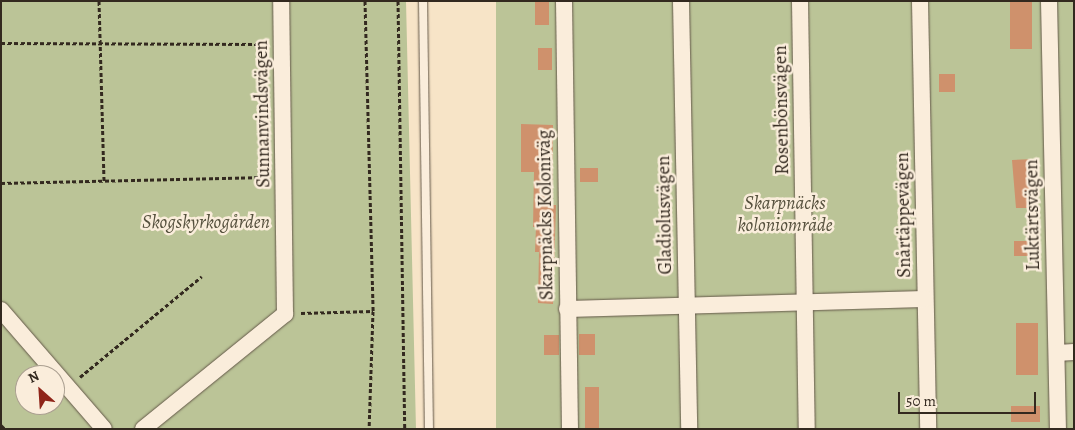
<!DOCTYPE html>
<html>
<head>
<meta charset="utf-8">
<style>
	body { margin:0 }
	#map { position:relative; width:1075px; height:430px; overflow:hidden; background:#f7e4c7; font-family:Alegreya,serif }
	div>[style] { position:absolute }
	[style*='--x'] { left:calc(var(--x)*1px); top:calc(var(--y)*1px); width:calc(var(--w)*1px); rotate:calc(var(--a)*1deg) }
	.green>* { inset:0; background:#bbc497; transform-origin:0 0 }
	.building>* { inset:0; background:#cf916c; transform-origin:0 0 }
	.path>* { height:3px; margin-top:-1.5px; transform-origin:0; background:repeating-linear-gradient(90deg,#33291f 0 4px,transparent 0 6.5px) }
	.roads { filter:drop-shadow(0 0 1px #645849) drop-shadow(0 0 1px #645849) }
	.lane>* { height:8px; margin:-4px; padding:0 4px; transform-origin:4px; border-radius:4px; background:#faeddb }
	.street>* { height:16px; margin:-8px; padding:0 8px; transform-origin:8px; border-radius:8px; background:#faeddb }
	span { translate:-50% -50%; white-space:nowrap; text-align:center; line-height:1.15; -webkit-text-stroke:5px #faeddb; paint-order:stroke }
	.street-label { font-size:19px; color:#33291f }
	.park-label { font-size:19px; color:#55503d; font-style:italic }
	.frame { position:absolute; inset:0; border:2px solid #33291f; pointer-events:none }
	.north { position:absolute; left:15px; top:365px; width:50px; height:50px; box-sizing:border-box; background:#faeddb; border:1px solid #aa9f90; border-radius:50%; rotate:334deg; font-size:14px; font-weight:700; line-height:20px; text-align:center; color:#33291f }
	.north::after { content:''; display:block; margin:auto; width:18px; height:22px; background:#8f2418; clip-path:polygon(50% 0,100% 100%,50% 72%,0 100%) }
	.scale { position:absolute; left:898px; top:392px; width:138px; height:22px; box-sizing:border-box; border:2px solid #33291f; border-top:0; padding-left:6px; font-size:15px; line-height:18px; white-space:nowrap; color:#33291f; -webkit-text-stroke:4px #faeddb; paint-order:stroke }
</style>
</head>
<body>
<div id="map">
	<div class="green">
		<i style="clip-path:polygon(evenodd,1px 1px,406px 1px,416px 429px,1px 429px,1px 1px,25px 375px,55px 375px,55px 405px,25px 405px,25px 375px)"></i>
		<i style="left:496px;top:1px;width:578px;height:428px"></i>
	</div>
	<div class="building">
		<i style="left:535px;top:1px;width:14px;height:24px"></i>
		<i style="left:1010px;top:2px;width:22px;height:47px"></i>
		<i style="left:538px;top:48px;width:14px;height:22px"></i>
		<i style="left:939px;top:74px;width:16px;height:18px"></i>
		<i style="clip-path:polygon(521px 124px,553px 125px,552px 205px,556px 205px,553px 304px,538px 303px,539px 252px,535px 252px,536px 227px,533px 227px,534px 172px,521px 172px)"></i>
		<i style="clip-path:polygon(1034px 159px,1035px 208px,1016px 208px,1012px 160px)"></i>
		<i style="left:580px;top:168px;width:18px;height:14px"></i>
		<i style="left:1014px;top:241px;width:23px;height:15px"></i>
		<i style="left:1016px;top:323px;width:22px;height:52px"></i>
		<i style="left:579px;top:334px;width:16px;height:21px"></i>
		<i style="left:544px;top:335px;width:15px;height:20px"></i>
		<i style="left:585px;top:387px;width:14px;height:42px"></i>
		<i style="left:1011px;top:406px;width:29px;height:16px"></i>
	</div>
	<div class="path">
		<i style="--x:99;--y:1;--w:180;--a:88.4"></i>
		<i style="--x:365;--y:1;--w:310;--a:88.5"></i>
		<i style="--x:398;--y:1;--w:428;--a:89.1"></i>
		<i style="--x:1;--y:43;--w:265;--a:0.2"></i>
		<i style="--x:1;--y:183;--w:266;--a:-1.3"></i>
		<i style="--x:301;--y:313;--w:72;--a:-1.6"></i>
		<i style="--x:373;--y:311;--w:118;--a:91.9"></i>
		<i style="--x:80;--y:377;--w:158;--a:-39.6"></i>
		<i style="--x:1;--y:425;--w:6;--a:45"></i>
	</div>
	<div class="roads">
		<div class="lane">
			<i style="--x:423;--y:1;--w:428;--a:89.2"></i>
		</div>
		<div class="street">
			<i style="--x:564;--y:1;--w:428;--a:89.2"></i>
			<i style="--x:681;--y:1;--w:428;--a:88.9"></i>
			<i style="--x:800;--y:1;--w:428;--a:89.1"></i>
			<i style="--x:920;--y:1;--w:428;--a:88.9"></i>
			<i style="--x:1049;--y:1;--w:428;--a:88.8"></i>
			<i style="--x:567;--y:309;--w:358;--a:-1.6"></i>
			<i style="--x:1;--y:310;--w:157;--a:49.1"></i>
			<i style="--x:1057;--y:353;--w:17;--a:-3"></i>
			<i style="--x:143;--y:429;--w:183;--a:-39"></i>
			<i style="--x:285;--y:314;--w:313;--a:-90.7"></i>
		</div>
	</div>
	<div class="street-label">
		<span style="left:782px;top:110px;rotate:-91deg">Rosenbönsvägen</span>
		<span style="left:263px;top:114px;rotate:-91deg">Sunnanvindsvägen</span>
		<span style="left:546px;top:215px;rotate:-91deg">Skarpnäcks Koloniväg</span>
		<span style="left:665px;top:215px;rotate:-91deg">Gladiolusvägen</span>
		<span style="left:904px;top:215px;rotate:-91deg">Snårtäppevägen</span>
		<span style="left:1033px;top:215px;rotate:-91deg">Luktärtsvägen</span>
	</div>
	<div class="park-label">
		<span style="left:785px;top:215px">Skarpnäcks<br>koloniområde</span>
		<span style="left:206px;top:223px">Skogskyrkogården</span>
	</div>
	<div class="frame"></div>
	<div class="north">N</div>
	<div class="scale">50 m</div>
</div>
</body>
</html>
